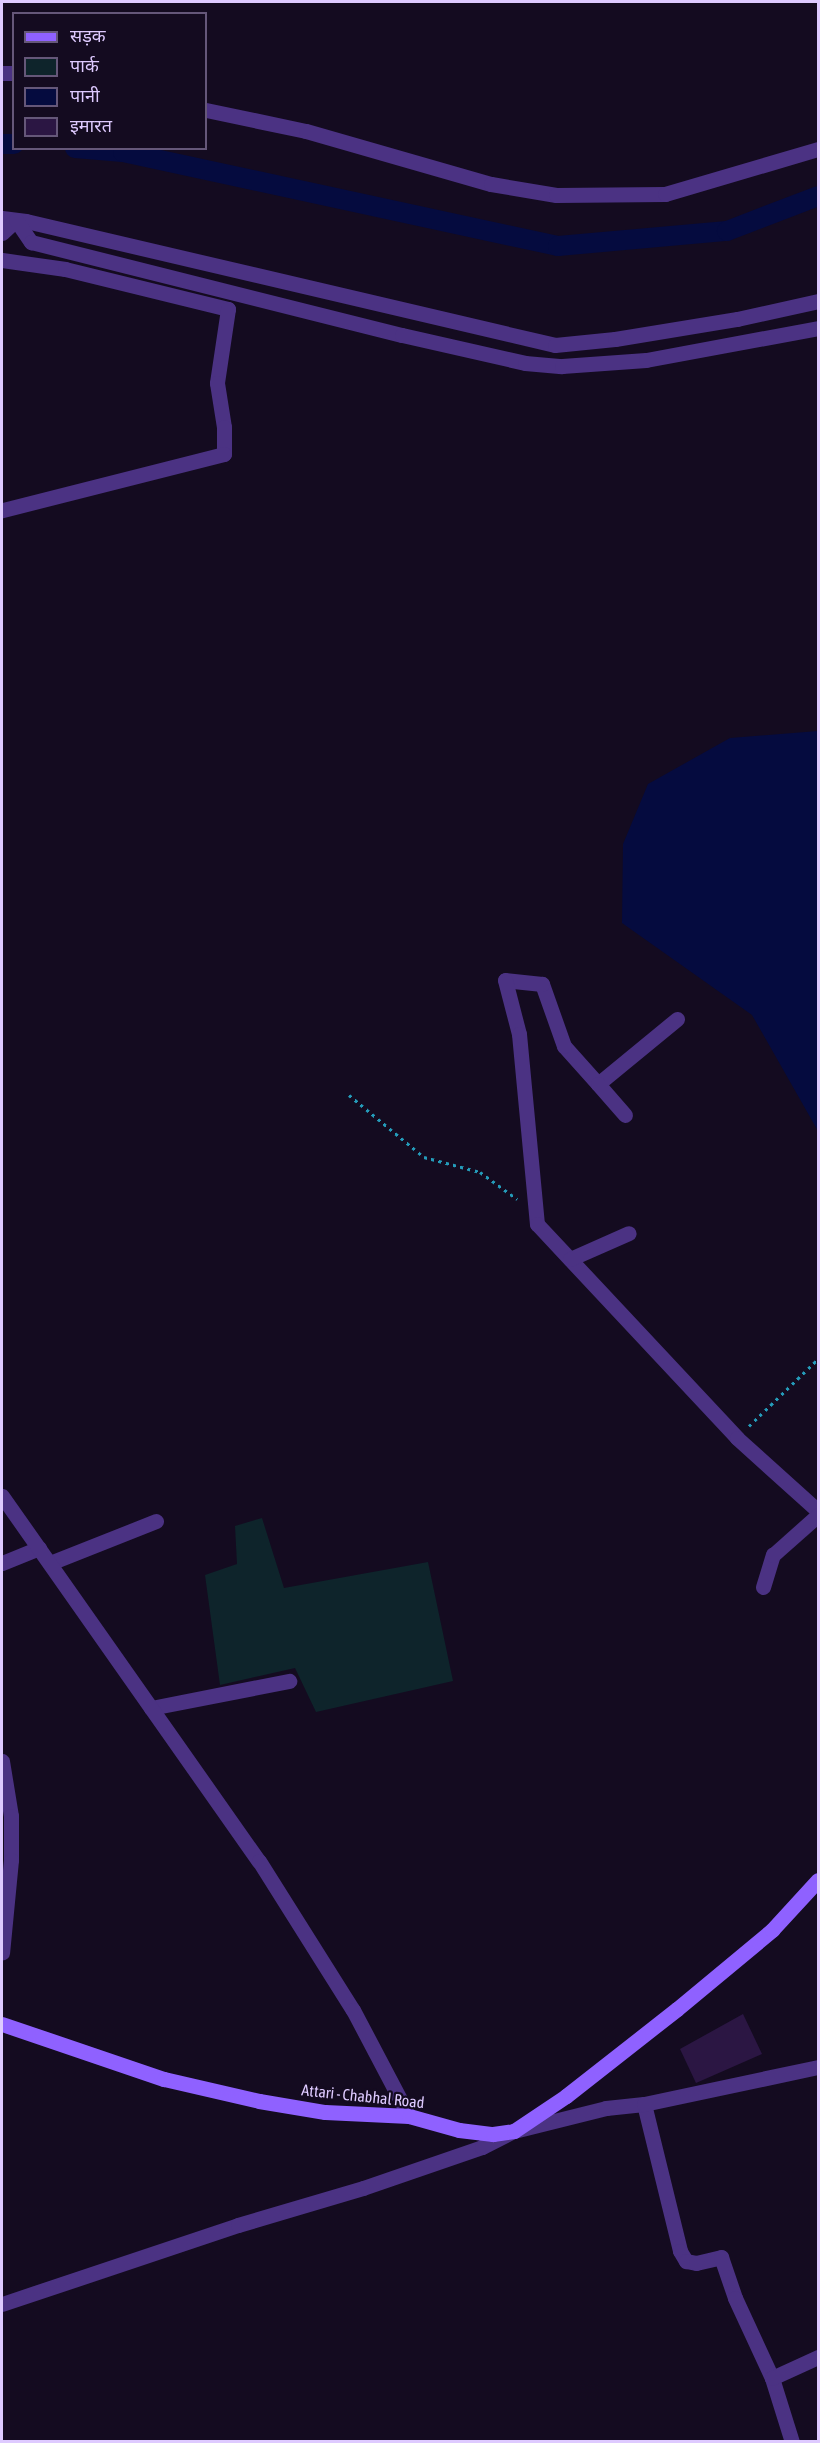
<!DOCTYPE html>
<html>
<head>
<meta charset="utf-8">
<style>
	body { margin:0 }
	#map { position:relative; width:820px; height:2443px; overflow:hidden; background:#140b20; font-family:"Asap Condensed","Noto Sans Devanagari",sans-serif }
	div>[style] { position:absolute }
	[style*='--x'] { left:calc(var(--x)*1px); top:calc(var(--y)*1px); width:calc(var(--w)*1px); rotate:calc(var(--a)*1deg) }
	.green>* { inset:0; background:#0e242b }
	.water>* { inset:0; background:#050b3f }
	.canal>* { height:20px; margin:-10px; padding:0 10px; transform-origin:10px; border-radius:10px; background:#050b3f }
	.building>* { inset:0; background:#2b1643 }
	.path>* { height:3px; margin-top:-1.5px; transform-origin:0; background:repeating-linear-gradient(90deg,#249bb9 0 3px,transparent 0 7.5px) }
	.minor>* { height:15px; margin:-7.5px; padding:0 7.5px; transform-origin:7.5px; border-radius:7.5px; background:#4b3283 }
	.tertiary>* { height:15px; margin:-7.5px; padding:0 7.5px; transform-origin:7.5px; border-radius:7.5px; background:#4b3283 }
	.secondary>* { height:15px; margin:-7.5px; padding:0 7.5px; transform-origin:7.5px; border-radius:7.5px; background:#8f61ff }
	span { translate:-50% -50%; white-space:nowrap; text-align:center; line-height:1.15; -webkit-text-stroke:4.5px #140b20; paint-order:stroke }
	.street-label { font-size:16px; color:#decaff }
	.frame { position:absolute; inset:0; border:3px solid #decaff; pointer-events:none }
	.legend { position:absolute; left:12px; top:12px; width:195px; height:138px; box-sizing:border-box; background:#140b20; border:2px solid #655779; margin:0; padding:8px 10px; list-style:none; font-size:18px; color:#decaff }
	.legend li { display:flex; align-items:center; gap:12px; height:30px }
	.legend b { width:30px; border:2px solid #655779 }
</style>
</head>
<body>
<div id="map">
	<div class="green">
		<i style="clip-path:polygon(262px 1518px,284px 1588px,428px 1562px,453px 1681px,316px 1712px,295px 1668px,220px 1685px,205px 1575px,237px 1564px,235px 1526px)"></i>
	</div>
	<div class="water">
		<i style="clip-path:polygon(818px 731px,818px 1131px,752px 1015px,622px 923px,623px 844px,648px 784px,730px 738px)"></i>
	</div>
	<div class="canal">
		<i style="--x:2;--y:144;--w:12;--a:0"></i>
		<i style="--x:75;--y:148;--w:48;--a:4.8"></i>
		<i style="--x:123;--y:152;--w:445;--a:12.2"></i>
		<i style="--x:558;--y:246;--w:170;--a:-5.1"></i>
		<i style="--x:727;--y:231;--w:97;--a:-21"></i>
	</div>
	<div class="building">
		<i style="clip-path:polygon(743px 2014px,762px 2054px,696px 2083px,680px 2049px)"></i>
	</div>
	<div class="path">
		<i style="--x:349;--y:1095;--w:97;--a:39.6"></i>
		<i style="--x:424;--y:1157;--w:58;--a:15"></i>
		<i style="--x:480;--y:1172;--w:46;--a:36.1"></i>
		<i style="--x:749;--y:1426;--w:96;--a:-44.2"></i>
	</div>
	<div class="minor">
		<i style="--x:2;--y:73;--w:12;--a:0"></i>
		<i style="--x:206;--y:110;--w:102;--a:11.9"></i>
		<i style="--x:306;--y:131;--w:192;--a:16"></i>
		<i style="--x:491;--y:184;--w:66;--a:9.6"></i>
		<i style="--x:556;--y:195;--w:109;--a:-0.5"></i>
		<i style="--x:665;--y:194;--w:159;--a:-16.4"></i>
		<i style="--x:2;--y:218;--w:24;--a:7"></i>
		<i style="--x:26;--y:221;--w:543;--a:13.19"></i>
		<i style="--x:555;--y:345;--w:60;--a:-5.7"></i>
		<i style="--x:615;--y:339;--w:124;--a:-9.3"></i>
		<i style="--x:737;--y:319;--w:83;--a:-12.5"></i>
		<i style="--x:2;--y:233;--w:19;--a:-43"></i>
		<i style="--x:16;--y:220;--w:27;--a:56"></i>
		<i style="--x:31;--y:242;--w:382;--a:14.1"></i>
		<i style="--x:402;--y:335;--w:126;--a:12.8"></i>
		<i style="--x:525;--y:363;--w:37;--a:5"></i>
		<i style="--x:562;--y:366;--w:84;--a:-4.1"></i>
		<i style="--x:646;--y:360;--w:175;--a:-10.5"></i>
		<i style="--x:2;--y:260;--w:64;--a:8.1"></i>
		<i style="--x:65;--y:269;--w:168;--a:13.8"></i>
		<i style="--x:228;--y:309;--w:75;--a:98.5"></i>
		<i style="--x:217;--y:383;--w:45;--a:81"></i>
		<i style="--x:224;--y:427;--w:27;--a:90"></i>
		<i style="--x:224;--y:454;--w:229;--a:165.8"></i>
		<i style="--x:677;--y:1019;--w:102;--a:140.6"></i>
		<i style="--x:598;--y:1084;--w:51;--a:-131.8"></i>
		<i style="--x:564;--y:1046;--w:66;--a:-109.5"></i>
		<i style="--x:542;--y:984;--w:37;--a:-174"></i>
		<i style="--x:505;--y:980;--w:56;--a:75.5"></i>
		<i style="--x:519;--y:1034;--w:191;--a:84.6"></i>
		<i style="--x:537;--y:1224;--w:293;--a:46.9"></i>
		<i style="--x:737;--y:1438;--w:109;--a:42"></i>
		<i style="--x:598;--y:1084;--w:41;--a:48.9"></i>
		<i style="--x:570;--y:1259;--w:64;--a:-23.8"></i>
		<i style="--x:2;--y:1563;--w:40;--a:-22"></i>
		<i style="--x:50;--y:1563;--w:114;--a:-21.6"></i>
		<i style="--x:763;--y:1587;--w:34;--a:-73"></i>
		<i style="--x:773;--y:1555;--w:60;--a:-41.6"></i>
		<i style="--x:151;--y:1708;--w:141;--a:-11.1"></i>
		<i style="--x:2;--y:1761;--w:56;--a:80.7"></i>
		<i style="--x:11;--y:1816;--w:44;--a:90"></i>
		<i style="--x:11;--y:1860;--w:93;--a:95.5"></i>
		<i style="--x:644;--y:2104;--w:151;--a:76.2"></i>
		<i style="--x:680;--y:2251;--w:12;--a:59"></i>
		<i style="--x:686;--y:2261;--w:10;--a:11"></i>
		<i style="--x:696;--y:2263;--w:26;--a:-13"></i>
		<i style="--x:721;--y:2257;--w:43;--a:71.1"></i>
		<i style="--x:735;--y:2298;--w:88;--a:65.2"></i>
		<i style="--x:792;--y:2442;--w:67;--a:-107.4"></i>
		<i style="--x:772;--y:2378;--w:51;--a:-24.5"></i>
	</div>
	<div class="tertiary">
		<i style="--x:2;--y:1496;--w:446;--a:54.9"></i>
		<i style="--x:259;--y:1861;--w:176;--a:57.8"></i>
		<i style="--x:353;--y:2010;--w:120;--a:62.2"></i>
		<i style="--x:2;--y:2304;--w:249;--a:-18.5"></i>
		<i style="--x:238;--y:2225;--w:130;--a:-16.5"></i>
		<i style="--x:363;--y:2188;--w:126;--a:-19"></i>
		<i style="--x:482;--y:2147;--w:36;--a:-27"></i>
		<i style="--x:514;--y:2131;--w:95;--a:-14"></i>
		<i style="--x:606;--y:2108;--w:38;--a:-6"></i>
		<i style="--x:644;--y:2104;--w:178;--a:-12"></i>
	</div>
	<div class="secondary">
		<i style="--x:2;--y:2024;--w:171;--a:18.8"></i>
		<i style="--x:164;--y:2079;--w:98;--a:13"></i>
		<i style="--x:259;--y:2101;--w:67;--a:9.5"></i>
		<i style="--x:325;--y:2112;--w:84;--a:2.7"></i>
		<i style="--x:409;--y:2116;--w:52;--a:15.6"></i>
		<i style="--x:459;--y:2130;--w:34;--a:7"></i>
		<i style="--x:493;--y:2134;--w:21;--a:-8"></i>
		<i style="--x:514;--y:2131;--w:63;--a:-33.9"></i>
		<i style="--x:566;--y:2096;--w:141;--a:-38.1"></i>
		<i style="--x:677;--y:2009;--w:124;--a:-39.7"></i>
		<i style="--x:772;--y:1930;--w:68;--a:-47.4"></i>
	</div>
	<div class="street-label">
		<span style="left:363px;top:2096px;rotate:6deg">Attari - Chabhal Road</span>
	</div>
	<div class="frame"></div>
	<ul class="legend">
	<li><b style="height:8px;background:#8f61ff"></b>सड़क</li>
	<li><b style="height:16px;background:#0e242b"></b>पार्क</li>
	<li><b style="height:16px;background:#050b3f"></b>पानी</li>
	<li><b style="height:16px;background:#2b1643"></b>इमारत</li>
	</ul>
</div>
</body>
</html>
